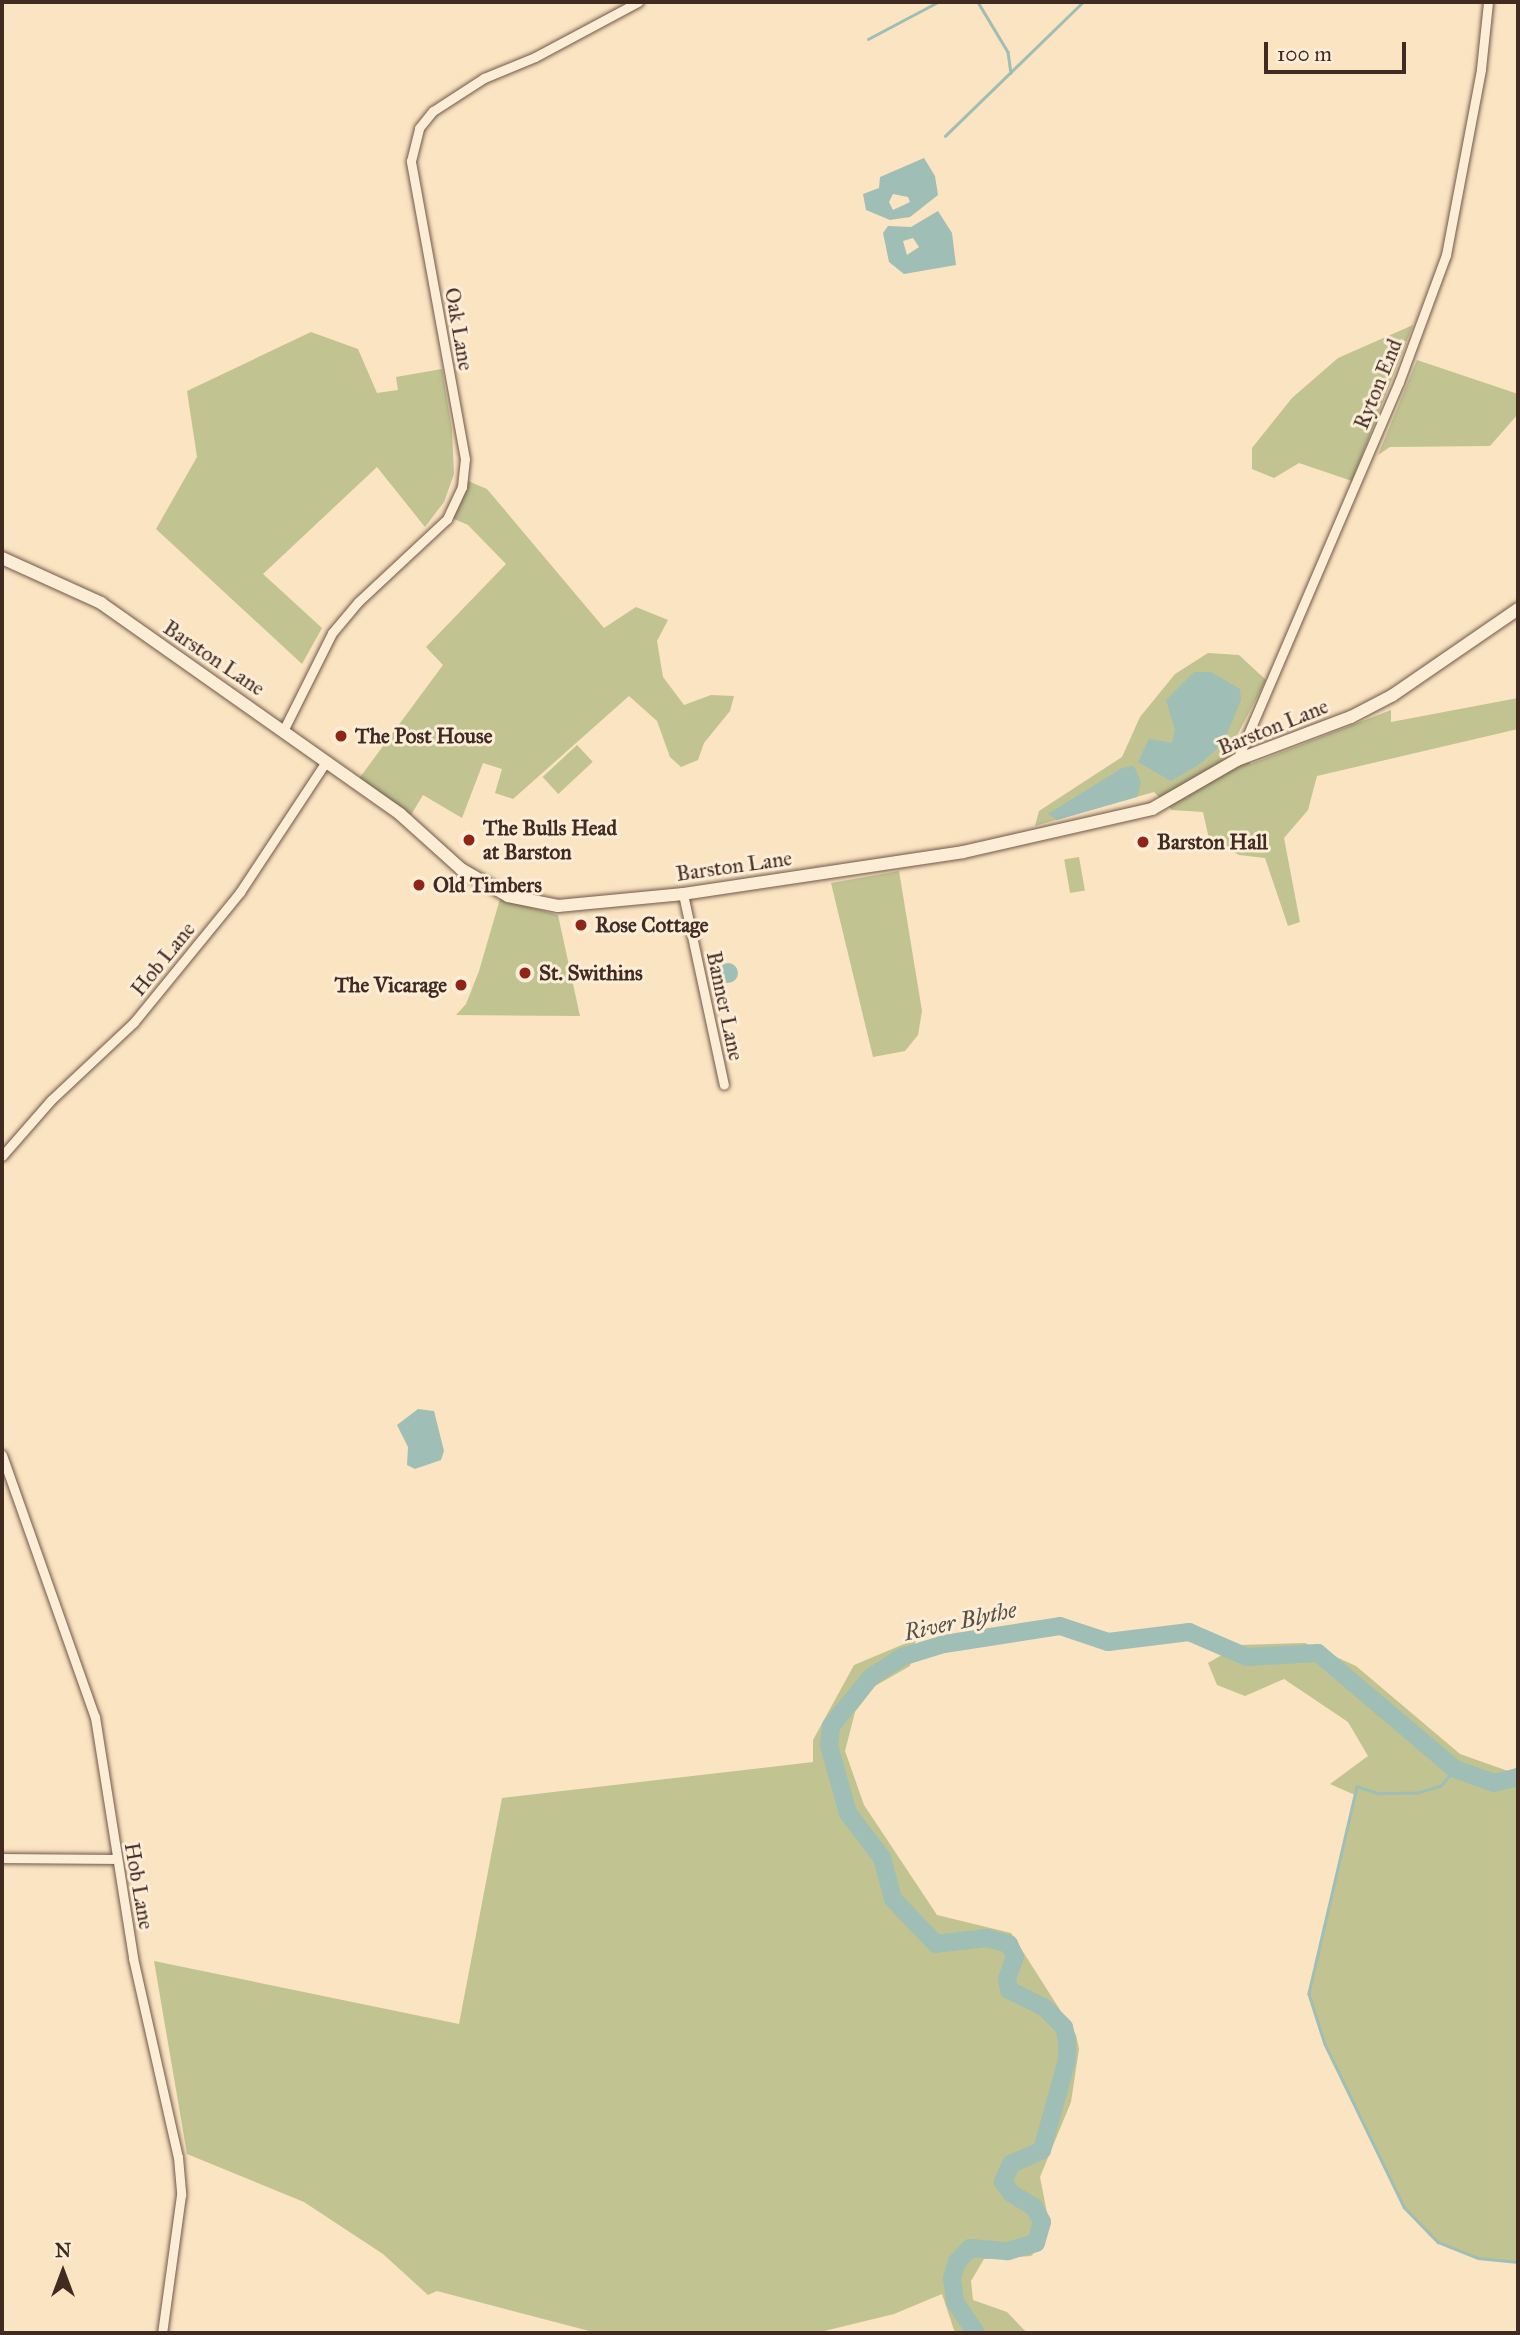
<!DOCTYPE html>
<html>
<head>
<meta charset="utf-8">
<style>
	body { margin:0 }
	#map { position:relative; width:1520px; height:2335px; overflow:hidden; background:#fbe4c1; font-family:"IM FELL Great Primer",serif }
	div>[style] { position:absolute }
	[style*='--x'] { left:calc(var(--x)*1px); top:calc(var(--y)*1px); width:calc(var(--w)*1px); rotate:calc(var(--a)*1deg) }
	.green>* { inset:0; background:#c1c391; transform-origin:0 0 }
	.water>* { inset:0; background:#9fbeb6 }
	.round { border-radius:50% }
	.stream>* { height:2.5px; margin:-1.25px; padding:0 1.25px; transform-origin:1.25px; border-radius:1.25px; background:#9fbeb6 }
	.river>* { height:18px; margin:-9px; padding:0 9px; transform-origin:9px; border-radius:9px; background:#9fbeb6 }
	.roads { filter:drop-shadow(0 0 2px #70584a) drop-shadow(0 0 2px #70584a) }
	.street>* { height:9px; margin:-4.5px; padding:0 4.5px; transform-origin:4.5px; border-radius:4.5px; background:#fcedd7 }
	.secondary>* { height:12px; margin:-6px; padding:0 6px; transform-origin:6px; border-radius:6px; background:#fcedd7 }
	.dots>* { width:19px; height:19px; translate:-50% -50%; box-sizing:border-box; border:4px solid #fcedd7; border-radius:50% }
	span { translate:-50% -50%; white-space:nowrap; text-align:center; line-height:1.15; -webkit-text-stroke:6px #fcedd7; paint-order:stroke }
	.street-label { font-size:21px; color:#412a22 }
	.poi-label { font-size:21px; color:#412a22; font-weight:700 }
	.left { translate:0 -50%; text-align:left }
	.right { translate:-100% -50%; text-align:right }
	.water-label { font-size:23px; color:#584f47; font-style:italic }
	.frame { position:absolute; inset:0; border:4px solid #412a22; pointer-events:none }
	.north { position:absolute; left:28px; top:2237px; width:70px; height:70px; -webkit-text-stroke:5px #fcedd7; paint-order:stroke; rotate:0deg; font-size:19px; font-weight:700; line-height:28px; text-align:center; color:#412a22 }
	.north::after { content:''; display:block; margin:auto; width:24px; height:32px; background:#412a22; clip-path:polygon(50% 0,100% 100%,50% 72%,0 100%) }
	.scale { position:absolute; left:1264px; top:42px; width:142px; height:32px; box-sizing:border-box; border:4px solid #412a22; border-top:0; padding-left:9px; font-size:21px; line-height:24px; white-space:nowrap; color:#412a22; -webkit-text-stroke:5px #fcedd7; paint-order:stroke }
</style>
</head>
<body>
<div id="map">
	<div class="green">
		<i style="clip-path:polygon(1413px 325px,1352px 481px,1299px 463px,1274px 478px,1252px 469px,1252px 448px,1292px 398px,1338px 358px)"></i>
		<i style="clip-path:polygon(311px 332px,358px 349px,377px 393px,398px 390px,396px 377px,442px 369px,452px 430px,454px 474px,444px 502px,425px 527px,377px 467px,263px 574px,322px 628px,302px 664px,156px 529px,197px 457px,187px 391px)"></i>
		<i style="clip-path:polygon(1417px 360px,1518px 394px,1518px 414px,1490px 446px,1390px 447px,1378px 455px)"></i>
		<i style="clip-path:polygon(468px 481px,487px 489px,604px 628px,636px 607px,668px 620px,657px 641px,663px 677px,684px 705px,711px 695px,734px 696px,730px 711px,704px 743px,698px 760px,681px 767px,670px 757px,657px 721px,629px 696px,513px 799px,495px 793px,502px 769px,483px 763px,462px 818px,423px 795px,411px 815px,358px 780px,443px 665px,426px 647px,506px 564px,468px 525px,452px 518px)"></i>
		<i style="clip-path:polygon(1208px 653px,1239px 655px,1266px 680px,1231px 747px,1251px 764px,1391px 710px,1391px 722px,1518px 698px,1518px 729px,1317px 776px,1308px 810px,1284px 838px,1300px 922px,1288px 926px,1265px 858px,1239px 855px,1209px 839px,1203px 812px,1172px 810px,1154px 792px,1035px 826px,1039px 811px,1122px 757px,1140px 717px,1175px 674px)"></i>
		<i style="left:577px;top:745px;width:23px;height:47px;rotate:47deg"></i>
		<i style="left:1079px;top:857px;width:34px;height:15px;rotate:80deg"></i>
		<i style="clip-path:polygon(899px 871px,922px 1011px,918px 1035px,905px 1051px,873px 1057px,831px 883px)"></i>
		<i style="clip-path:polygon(500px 899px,558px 915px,580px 1016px,456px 1015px,466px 1004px,479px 971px)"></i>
		<i style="clip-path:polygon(916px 1639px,910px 1666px,875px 1686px,855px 1712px,845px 1751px,864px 1805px,937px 1915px,1011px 1933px,1076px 2035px,1079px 2049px,1071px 2102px,1040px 2177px,1048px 2218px,1043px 2244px,1031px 2256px,984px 2259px,971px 2281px,973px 2300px,1007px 2312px,1027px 2333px,955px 2333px,942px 2294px,894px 2314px,816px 2333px,597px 2333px,437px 2291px,428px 2295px,383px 2254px,304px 2202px,187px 2154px,154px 1961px,459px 2024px,502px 1798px,813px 1762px,813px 1740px,854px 1665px)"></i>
		<i style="clip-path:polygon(1305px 1643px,1356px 1666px,1460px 1754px,1508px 1771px,1518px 1767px,1518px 2262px,1478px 2258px,1438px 2242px,1404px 2207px,1325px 2044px,1309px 1994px,1355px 1795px,1330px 1784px,1368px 1756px,1348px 1722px,1284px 1679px,1245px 1696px,1217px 1685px,1208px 1663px,1239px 1645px)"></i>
	</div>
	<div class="water">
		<i style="clip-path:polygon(evenodd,924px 158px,935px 176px,938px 195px,910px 217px,890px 220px,866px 210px,863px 194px,879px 188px,880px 177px,924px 158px,893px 194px,908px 197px,910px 202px,893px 210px,889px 202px,893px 194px)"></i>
		<i style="clip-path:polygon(evenodd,938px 211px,952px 233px,956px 265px,904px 274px,889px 262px,883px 233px,888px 226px,911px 227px,938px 211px,913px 238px,919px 247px,907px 255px,903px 241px,913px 238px)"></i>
		<i style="clip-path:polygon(1194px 672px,1211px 672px,1240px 689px,1241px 700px,1223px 743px,1200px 764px,1171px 781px,1138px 762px,1149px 739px,1172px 743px,1175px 730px,1166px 700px)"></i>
		<i style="clip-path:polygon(1134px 766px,1141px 782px,1137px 797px,1057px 820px,1048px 814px,1122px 768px)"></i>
		<i class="round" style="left:718px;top:963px;width:20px;height:20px"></i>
		<i style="clip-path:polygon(418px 1409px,434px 1411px,444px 1451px,441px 1460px,415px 1469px,407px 1465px,408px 1447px,397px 1425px)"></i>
	</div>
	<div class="stream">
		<i style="--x:978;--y:2;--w:58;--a:59"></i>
		<i style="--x:1008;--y:52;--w:21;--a:82"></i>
		<i style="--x:868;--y:39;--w:79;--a:-27.9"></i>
		<i style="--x:945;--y:136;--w:192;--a:-44.2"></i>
		<i style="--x:1455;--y:1769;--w:22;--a:129"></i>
		<i style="--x:1441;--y:1786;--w:24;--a:163"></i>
		<i style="--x:1418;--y:1793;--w:39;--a:179"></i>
		<i style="--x:1379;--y:1794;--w:23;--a:-162"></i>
		<i style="--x:1357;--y:1787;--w:212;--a:103.1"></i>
		<i style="--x:1309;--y:1994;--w:52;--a:72.3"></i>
		<i style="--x:1325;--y:2044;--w:181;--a:64.1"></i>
		<i style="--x:1404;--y:2207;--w:49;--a:45.8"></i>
		<i style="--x:1438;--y:2242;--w:43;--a:21.8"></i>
		<i style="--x:1478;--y:2258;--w:40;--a:5.7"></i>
	</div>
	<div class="river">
		<i style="--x:976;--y:2333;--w:37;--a:-124"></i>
		<i style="--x:955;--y:2302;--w:24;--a:-97"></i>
		<i style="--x:952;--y:2278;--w:17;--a:-73"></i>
		<i style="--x:957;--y:2262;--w:19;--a:-47"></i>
		<i style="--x:970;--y:2248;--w:38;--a:5"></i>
		<i style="--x:1008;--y:2251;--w:29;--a:-16"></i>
		<i style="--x:1036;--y:2243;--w:22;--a:-74"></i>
		<i style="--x:1042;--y:2222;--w:17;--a:-118"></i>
		<i style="--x:1034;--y:2207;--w:27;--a:-149"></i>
		<i style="--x:1011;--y:2193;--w:14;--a:-126"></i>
		<i style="--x:1003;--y:2182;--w:20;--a:-66"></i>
		<i style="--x:1011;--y:2164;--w:34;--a:-24"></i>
		<i style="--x:1042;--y:2150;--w:93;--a:-74.5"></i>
		<i style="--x:1067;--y:2060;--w:20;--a:-90"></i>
		<i style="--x:1067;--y:2040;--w:13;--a:-103"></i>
		<i style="--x:1064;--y:2027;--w:27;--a:-135"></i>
		<i style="--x:1045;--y:2008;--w:40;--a:-153.4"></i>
		<i style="--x:1009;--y:1990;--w:11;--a:-100"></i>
		<i style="--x:1007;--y:1979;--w:23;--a:-70"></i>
		<i style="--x:1015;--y:1957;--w:14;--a:-115"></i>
		<i style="--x:1009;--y:1944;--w:24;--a:-165"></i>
		<i style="--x:986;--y:1938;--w:50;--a:173.2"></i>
		<i style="--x:936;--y:1944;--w:62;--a:-133.7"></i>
		<i style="--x:893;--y:1899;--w:42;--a:-105"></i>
		<i style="--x:882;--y:1858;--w:56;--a:-127.1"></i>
		<i style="--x:848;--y:1813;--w:70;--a:-105.8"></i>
		<i style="--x:829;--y:1746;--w:20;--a:-84"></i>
		<i style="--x:831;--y:1726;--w:63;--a:-50.8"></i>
		<i style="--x:871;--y:1677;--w:37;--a:-33"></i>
		<i style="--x:902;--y:1657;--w:44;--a:-17.2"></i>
		<i style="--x:944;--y:1644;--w:117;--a:-8.8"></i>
		<i style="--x:1060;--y:1626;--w:51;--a:18.4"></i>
		<i style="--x:1108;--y:1642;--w:82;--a:-7"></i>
		<i style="--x:1189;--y:1632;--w:63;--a:23.3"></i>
		<i style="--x:1247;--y:1657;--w:71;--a:-3.2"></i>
		<i style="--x:1318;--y:1653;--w:180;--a:40.3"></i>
		<i style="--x:1455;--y:1769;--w:41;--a:19.7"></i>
		<i style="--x:1494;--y:1783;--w:25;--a:-14"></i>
	</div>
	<div class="roads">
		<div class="street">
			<i style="--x:284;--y:729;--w:107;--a:-63.4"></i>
			<i style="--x:332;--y:633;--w:40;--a:-50"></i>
			<i style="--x:358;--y:602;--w:122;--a:-43"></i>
			<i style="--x:447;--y:519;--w:35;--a:-65"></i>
			<i style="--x:462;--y:487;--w:28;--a:-84"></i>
			<i style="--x:465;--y:459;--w:303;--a:-100.3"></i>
			<i style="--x:411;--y:161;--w:34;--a:-76"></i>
			<i style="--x:419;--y:128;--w:22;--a:-51"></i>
			<i style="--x:433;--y:111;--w:61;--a:-32.9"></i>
			<i style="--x:484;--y:78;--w:55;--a:-22.4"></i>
			<i style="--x:535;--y:57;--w:117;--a:-28.1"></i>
			<i style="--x:1237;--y:760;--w:411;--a:-66.8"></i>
			<i style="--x:1399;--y:382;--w:135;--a:-69.7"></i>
			<i style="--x:1446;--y:255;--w:189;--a:-79.3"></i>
			<i style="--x:1481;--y:69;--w:67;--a:-84"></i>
			<i style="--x:683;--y:894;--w:195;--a:77.9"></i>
			<i style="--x:2;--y:1156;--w:74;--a:-48.8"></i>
			<i style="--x:51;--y:1100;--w:114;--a:-43.2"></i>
			<i style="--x:134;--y:1022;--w:168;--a:-50.8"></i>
			<i style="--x:240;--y:892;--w:154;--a:-56.6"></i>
			<i style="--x:2;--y:1455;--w:278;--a:70.5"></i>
			<i style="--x:95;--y:1717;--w:244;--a:81"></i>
			<i style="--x:133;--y:1958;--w:204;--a:77.3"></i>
			<i style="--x:178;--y:2157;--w:38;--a:85"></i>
			<i style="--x:181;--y:2195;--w:139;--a:97.8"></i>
			<i style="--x:2;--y:1858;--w:114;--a:0.5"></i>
		</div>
		<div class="secondary">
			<i style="--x:2;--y:558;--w:109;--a:24.4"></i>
			<i style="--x:101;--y:603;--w:366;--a:35.2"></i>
			<i style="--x:400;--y:814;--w:82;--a:42"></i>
			<i style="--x:461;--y:869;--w:54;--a:29.9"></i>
			<i style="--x:508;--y:896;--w:51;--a:11.3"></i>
			<i style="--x:558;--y:906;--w:126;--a:-5.5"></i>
			<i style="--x:683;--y:894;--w:283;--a:-8.5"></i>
			<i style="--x:963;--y:852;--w:194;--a:-12.8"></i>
			<i style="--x:1152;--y:809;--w:98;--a:-30"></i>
			<i style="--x:1237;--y:760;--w:122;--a:-20.7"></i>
			<i style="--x:1351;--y:717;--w:47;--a:-27.6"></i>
			<i style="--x:1393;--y:695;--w:152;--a:-34.5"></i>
		</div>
	</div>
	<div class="dots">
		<i style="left:341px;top:736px;background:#8f2418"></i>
		<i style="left:469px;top:840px;background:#8f2418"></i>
		<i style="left:1143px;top:842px;background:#8f2418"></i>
		<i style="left:419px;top:885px;background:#8f2418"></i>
		<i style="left:581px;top:925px;background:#8f2418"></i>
		<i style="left:525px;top:973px;background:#8f2418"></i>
		<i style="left:461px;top:985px;background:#8f2418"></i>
	</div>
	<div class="street-label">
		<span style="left:459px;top:329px;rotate:80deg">Oak Lane</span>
		<span style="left:1378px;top:384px;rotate:-68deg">Ryton End</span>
		<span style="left:214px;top:658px;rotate:34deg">Barston Lane</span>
		<span style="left:1273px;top:727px;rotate:-22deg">Barston Lane</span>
		<span style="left:734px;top:866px;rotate:-8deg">Barston Lane</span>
		<span style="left:163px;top:959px;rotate:-51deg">Hob Lane</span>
		<span style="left:725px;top:1006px;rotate:78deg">Banner Lane</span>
		<span style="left:139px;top:1886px;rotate:80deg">Hob Lane</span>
	</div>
	<div class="poi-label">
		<span class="left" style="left:355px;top:736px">The Post House</span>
		<span class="left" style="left:483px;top:840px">The Bulls Head<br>at Barston</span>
		<span class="left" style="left:1157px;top:842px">Barston Hall</span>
		<span class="left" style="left:433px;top:885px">Old Timbers</span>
		<span class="left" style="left:595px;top:925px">Rose Cottage</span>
		<span class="left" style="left:539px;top:973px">St. Swithins</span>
		<span class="right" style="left:447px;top:985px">The Vicarage</span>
	</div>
	<div class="water-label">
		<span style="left:960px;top:1621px;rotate:-12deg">River Blythe</span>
	</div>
	<div class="frame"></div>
	<div class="north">N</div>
	<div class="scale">100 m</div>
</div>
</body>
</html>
